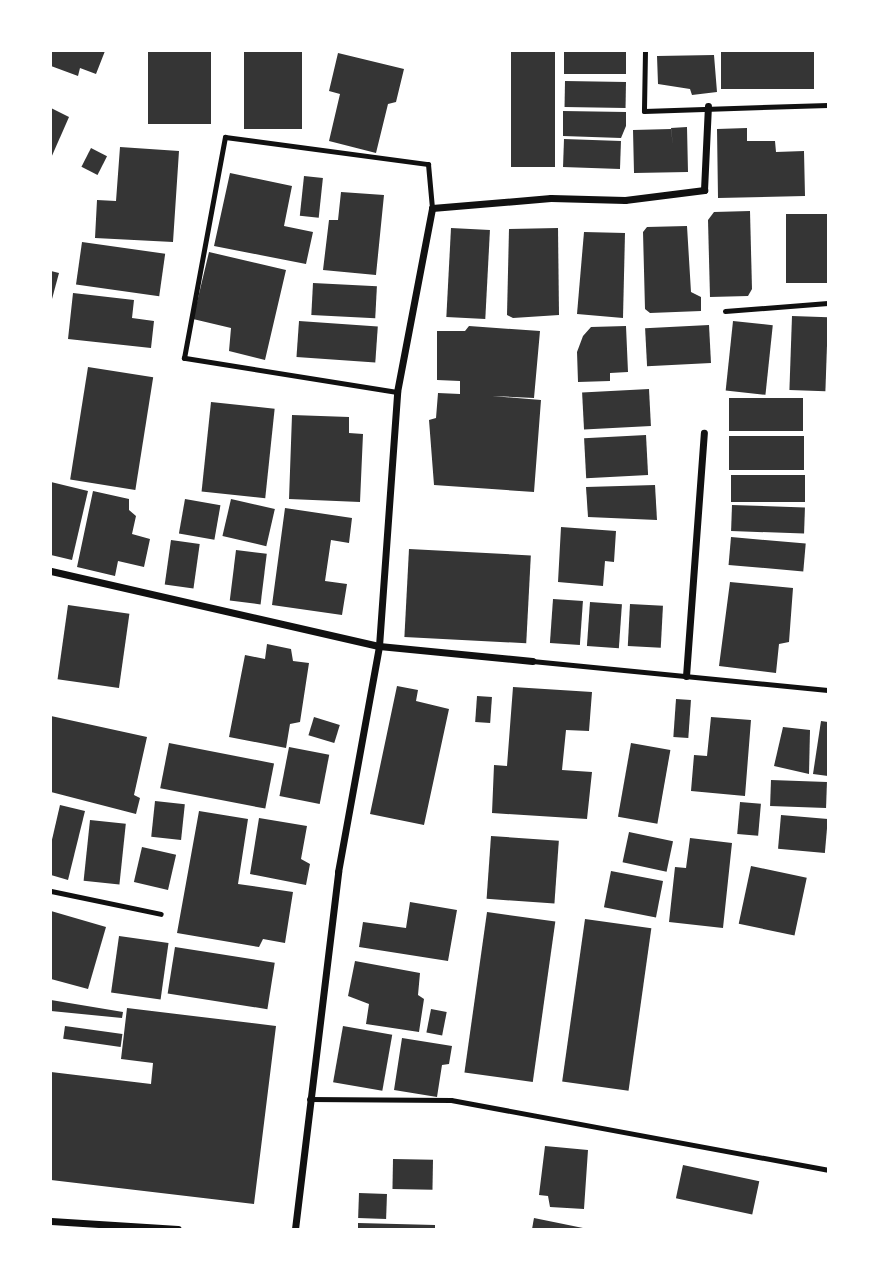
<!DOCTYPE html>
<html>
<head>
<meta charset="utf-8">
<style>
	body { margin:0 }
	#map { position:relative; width:879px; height:1280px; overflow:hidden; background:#fff; font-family:Spectral,serif }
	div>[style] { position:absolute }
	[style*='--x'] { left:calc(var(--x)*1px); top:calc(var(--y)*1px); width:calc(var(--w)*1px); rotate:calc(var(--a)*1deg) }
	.building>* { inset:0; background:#353535; transform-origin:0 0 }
	.service>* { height:5px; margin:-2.5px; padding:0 2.5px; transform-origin:2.5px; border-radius:2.5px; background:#111 }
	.minor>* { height:7px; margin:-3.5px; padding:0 3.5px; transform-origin:3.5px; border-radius:3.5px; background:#111 }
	span { translate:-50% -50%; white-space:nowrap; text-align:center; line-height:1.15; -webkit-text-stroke:7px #fff; paint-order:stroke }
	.frame { position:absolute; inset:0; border:52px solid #fff; pointer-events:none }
</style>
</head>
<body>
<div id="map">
	<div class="building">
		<i style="clip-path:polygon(51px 51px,105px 51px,96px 74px,80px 68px,78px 76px,51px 66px)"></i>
		<i style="left:148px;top:51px;width:63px;height:73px"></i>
		<i style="left:244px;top:51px;width:58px;height:78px"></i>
		<i style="left:511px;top:51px;width:44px;height:116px"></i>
		<i style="left:564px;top:51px;width:62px;height:23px"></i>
		<i style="left:721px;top:51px;width:93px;height:38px"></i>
		<i style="clip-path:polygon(338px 53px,404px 69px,396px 102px,388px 104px,376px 153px,329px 141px,340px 94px,329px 91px)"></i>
		<i style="clip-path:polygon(714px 55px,717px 92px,692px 95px,690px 89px,658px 84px,657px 56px)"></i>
		<i style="left:565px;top:81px;width:61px;height:26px;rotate:1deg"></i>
		<i style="clip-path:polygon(51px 108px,69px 117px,51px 158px)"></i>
		<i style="clip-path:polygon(563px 111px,626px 112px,626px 126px,621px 138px,563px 136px)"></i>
		<i style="clip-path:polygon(687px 127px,688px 172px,634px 173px,633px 130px,671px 129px,673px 146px,671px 128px)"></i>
		<i style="clip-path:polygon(747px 128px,747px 141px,775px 141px,776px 152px,804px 151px,805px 196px,718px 198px,717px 129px)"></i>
		<i style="left:564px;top:139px;width:57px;height:28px;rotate:2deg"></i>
		<i style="clip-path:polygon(120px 147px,179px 151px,173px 242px,95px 238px,97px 200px,116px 201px)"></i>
		<i style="left:91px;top:148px;width:18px;height:21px;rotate:27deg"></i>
		<i style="clip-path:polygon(230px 173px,292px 186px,284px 226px,313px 232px,306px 264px,214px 246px)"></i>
		<i style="left:304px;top:176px;width:19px;height:40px;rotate:6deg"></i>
		<i style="clip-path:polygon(341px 192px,384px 195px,376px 275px,323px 270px,329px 220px,338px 220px)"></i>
		<i style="clip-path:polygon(750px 211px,752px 289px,748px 296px,710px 297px,708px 220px,714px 212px)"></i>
		<i style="left:828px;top:214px;width:69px;height:42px;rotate:90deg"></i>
		<i style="clip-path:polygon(687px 226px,691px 292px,701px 297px,701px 311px,650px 313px,645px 309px,643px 232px,647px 227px)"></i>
		<i style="left:451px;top:228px;width:39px;height:89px;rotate:3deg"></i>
		<i style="clip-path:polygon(558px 228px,559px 315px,513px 318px,507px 315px,509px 229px)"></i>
		<i style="clip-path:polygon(584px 232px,625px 233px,623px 318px,577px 314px)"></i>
		<i style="left:82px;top:242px;width:84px;height:43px;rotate:8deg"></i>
		<i style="clip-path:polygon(209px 252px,286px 270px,265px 360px,229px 351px,231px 328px,193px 319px)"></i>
		<i style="clip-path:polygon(51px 271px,59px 273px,52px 299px,51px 299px)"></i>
		<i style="left:313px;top:283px;width:64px;height:32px;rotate:3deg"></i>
		<i style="clip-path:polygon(73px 293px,134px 300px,132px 318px,154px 321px,151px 348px,68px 339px)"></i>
		<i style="left:792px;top:316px;width:36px;height:74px;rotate:2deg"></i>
		<i style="left:299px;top:321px;width:79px;height:36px;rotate:4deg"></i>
		<i style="left:733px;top:321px;width:40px;height:70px;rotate:6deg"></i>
		<i style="left:709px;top:325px;width:38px;height:64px;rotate:87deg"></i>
		<i style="clip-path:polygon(469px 326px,540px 331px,534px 398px,492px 396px,541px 400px,534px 492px,434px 485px,429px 420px,436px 418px,438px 393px,460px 394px,460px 381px,437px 380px,437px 331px,465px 331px)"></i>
		<i style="clip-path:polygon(626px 326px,628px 372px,610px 373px,610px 381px,578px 382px,577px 352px,583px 336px,591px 327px)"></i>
		<i style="left:88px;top:367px;width:66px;height:114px;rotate:9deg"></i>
		<i style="left:649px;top:389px;width:37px;height:67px;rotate:87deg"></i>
		<i style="left:803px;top:398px;width:33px;height:74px;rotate:90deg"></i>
		<i style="left:211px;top:402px;width:64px;height:90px;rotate:6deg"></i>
		<i style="clip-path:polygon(292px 415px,349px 417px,349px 433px,363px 434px,360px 502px,289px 499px)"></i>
		<i style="left:646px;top:435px;width:40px;height:62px;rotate:87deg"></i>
		<i style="left:804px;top:436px;width:34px;height:75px;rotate:90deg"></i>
		<i style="left:805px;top:475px;width:27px;height:74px;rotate:90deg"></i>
		<i style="clip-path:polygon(51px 482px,88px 491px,72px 560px,51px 555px)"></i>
		<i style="clip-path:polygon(655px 485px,657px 520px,588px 517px,586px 487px)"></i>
		<i style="clip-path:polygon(93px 491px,129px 499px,129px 510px,136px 516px,132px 534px,150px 539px,144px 567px,118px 561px,115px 576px,77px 567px)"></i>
		<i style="left:185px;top:499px;width:36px;height:35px;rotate:10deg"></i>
		<i style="left:231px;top:499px;width:45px;height:38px;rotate:13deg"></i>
		<i style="left:732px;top:505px;width:73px;height:26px;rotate:2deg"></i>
		<i style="clip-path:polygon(285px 508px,352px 518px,349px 543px,331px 540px,325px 581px,347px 584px,342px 615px,272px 605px)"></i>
		<i style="clip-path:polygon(561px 527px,616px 531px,614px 562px,605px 561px,603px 586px,558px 582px)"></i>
		<i style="left:731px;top:537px;width:75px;height:28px;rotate:5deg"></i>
		<i style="left:171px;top:540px;width:29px;height:45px;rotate:8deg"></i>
		<i style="left:409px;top:549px;width:122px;height:88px;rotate:3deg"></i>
		<i style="left:236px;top:550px;width:31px;height:51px;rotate:7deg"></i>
		<i style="clip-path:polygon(730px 582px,793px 588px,789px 642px,779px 644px,776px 673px,719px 666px)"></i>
		<i style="left:553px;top:599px;width:30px;height:44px;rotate:4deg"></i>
		<i style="left:590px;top:602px;width:32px;height:44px;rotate:4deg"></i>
		<i style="left:630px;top:604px;width:33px;height:42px;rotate:3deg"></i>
		<i style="left:68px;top:605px;width:62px;height:75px;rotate:8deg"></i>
		<i style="clip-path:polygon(267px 644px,291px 649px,293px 661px,309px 663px,300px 722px,290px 724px,286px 748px,229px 737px,245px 655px,265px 659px)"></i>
		<i style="clip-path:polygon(397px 686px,418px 690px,416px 701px,449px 709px,424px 825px,370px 814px)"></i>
		<i style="clip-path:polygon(513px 687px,592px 692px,589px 731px,566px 730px,562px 770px,592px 772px,587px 819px,492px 813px,494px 765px,507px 766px)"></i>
		<i style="left:477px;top:696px;width:15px;height:26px;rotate:4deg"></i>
		<i style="left:676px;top:699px;width:15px;height:38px;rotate:4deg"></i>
		<i style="clip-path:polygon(51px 716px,147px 737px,134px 795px,140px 798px,136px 814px,51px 792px)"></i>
		<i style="left:314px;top:717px;width:27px;height:19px;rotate:17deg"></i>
		<i style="clip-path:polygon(711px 717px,751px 720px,745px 796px,691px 791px,694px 755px,707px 756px)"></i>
		<i style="clip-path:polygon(821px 721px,828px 722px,828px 776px,813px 774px)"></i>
		<i style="clip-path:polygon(783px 727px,810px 730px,809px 774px,774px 766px)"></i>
		<i style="left:169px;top:743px;width:107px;height:46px;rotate:11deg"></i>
		<i style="left:631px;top:743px;width:40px;height:75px;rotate:10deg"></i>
		<i style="left:289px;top:747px;width:41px;height:50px;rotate:11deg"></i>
		<i style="left:771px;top:780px;width:56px;height:26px;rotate:2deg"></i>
		<i style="left:155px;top:801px;width:30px;height:36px;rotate:6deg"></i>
		<i style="left:740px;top:802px;width:21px;height:32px;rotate:5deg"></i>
		<i style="clip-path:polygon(60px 805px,85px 811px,68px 880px,51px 875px,51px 844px)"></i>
		<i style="clip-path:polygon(199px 811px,248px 819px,238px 884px,293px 892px,285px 943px,263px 939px,259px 947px,177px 933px)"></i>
		<i style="left:781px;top:815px;width:47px;height:34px;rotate:5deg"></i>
		<i style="clip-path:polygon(259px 818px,307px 826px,301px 859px,310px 864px,306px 885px,250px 874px)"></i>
		<i style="left:90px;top:820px;width:36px;height:61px;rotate:6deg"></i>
		<i style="left:629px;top:832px;width:45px;height:31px;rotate:12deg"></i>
		<i style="left:491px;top:836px;width:68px;height:63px;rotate:4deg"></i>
		<i style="clip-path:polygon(690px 838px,732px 843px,723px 928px,669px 922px,675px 867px,686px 868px)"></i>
		<i style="left:142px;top:847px;width:35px;height:36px;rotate:13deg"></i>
		<i style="left:751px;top:866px;width:57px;height:59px;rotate:12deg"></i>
		<i style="left:611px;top:871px;width:53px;height:37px;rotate:11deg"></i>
		<i style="clip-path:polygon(410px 902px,457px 910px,448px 961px,359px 947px,363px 922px,406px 928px)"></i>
		<i style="clip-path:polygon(51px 911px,106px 927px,88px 989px,51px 979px)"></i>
		<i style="left:487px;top:912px;width:69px;height:162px;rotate:8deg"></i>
		<i style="left:585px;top:919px;width:67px;height:164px;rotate:8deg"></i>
		<i style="left:119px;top:936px;width:50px;height:57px;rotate:8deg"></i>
		<i style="left:175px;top:947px;width:101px;height:47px;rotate:9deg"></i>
		<i style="clip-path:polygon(355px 961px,420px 973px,418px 995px,424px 999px,419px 1032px,366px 1024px,369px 1004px,348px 996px)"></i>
		<i style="clip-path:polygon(51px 1000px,123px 1012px,122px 1018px,51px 1011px)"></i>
		<i style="clip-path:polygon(127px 1008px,276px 1026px,254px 1204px,51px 1180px,51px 1072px,151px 1084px,153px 1063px,121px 1059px)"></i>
		<i style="left:431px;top:1009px;width:16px;height:24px;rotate:11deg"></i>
		<i style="left:65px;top:1026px;width:58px;height:13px;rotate:8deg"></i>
		<i style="left:343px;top:1026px;width:50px;height:57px;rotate:10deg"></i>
		<i style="clip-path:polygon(402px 1038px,452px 1046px,449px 1064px,442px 1065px,437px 1097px,394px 1090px)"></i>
		<i style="clip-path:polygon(545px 1146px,588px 1150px,584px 1209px,550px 1207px,548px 1196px,539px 1195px)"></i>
		<i style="left:393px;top:1159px;width:40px;height:30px;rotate:1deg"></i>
		<i style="left:683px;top:1165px;width:78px;height:34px;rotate:12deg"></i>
		<i style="left:359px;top:1193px;width:28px;height:25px;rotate:2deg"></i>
		<i style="clip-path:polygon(534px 1218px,583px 1228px,583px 1229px,532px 1229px)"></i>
		<i style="clip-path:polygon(358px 1223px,435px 1225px,435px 1229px,358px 1229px)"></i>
	</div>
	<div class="service">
		<i style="--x:645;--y:51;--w:60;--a:91"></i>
		<i style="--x:644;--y:111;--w:184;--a:-1.9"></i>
		<i style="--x:725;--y:311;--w:103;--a:-4.4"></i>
		<i style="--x:397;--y:392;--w:216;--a:-170.9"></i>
		<i style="--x:184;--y:358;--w:225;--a:-79.5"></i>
		<i style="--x:225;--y:137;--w:205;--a:7.6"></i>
		<i style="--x:428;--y:164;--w:44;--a:84.8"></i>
		<i style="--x:532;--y:661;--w:297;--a:5.6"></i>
		<i style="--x:51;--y:891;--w:112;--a:11.8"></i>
		<i style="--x:309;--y:1099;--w:142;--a:0.4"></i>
		<i style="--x:451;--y:1100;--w:383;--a:10.5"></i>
	</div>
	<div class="minor">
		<i style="--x:51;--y:571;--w:336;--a:12.9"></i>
		<i style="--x:379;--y:646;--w:154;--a:5.6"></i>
		<i style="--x:686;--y:676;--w:244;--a:-85.8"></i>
		<i style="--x:51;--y:1221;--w:127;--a:3.6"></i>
		<i style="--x:295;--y:1229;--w:360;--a:-83.1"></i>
		<i style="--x:338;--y:872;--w:230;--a:-79.7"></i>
		<i style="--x:379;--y:646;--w:255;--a:-85.9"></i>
		<i style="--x:397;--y:392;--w:187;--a:-79.2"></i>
		<i style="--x:432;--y:208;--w:119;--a:-4.8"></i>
		<i style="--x:551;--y:198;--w:74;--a:1.5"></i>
		<i style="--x:625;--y:200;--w:80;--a:-7.2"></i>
		<i style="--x:704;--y:190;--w:84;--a:-87.3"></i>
	</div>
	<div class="frame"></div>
</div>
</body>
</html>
